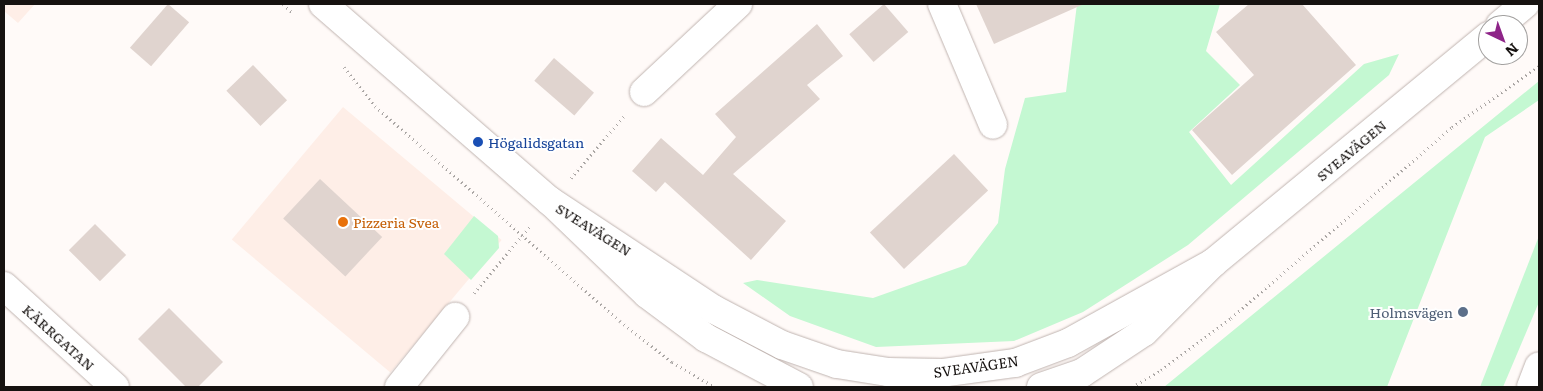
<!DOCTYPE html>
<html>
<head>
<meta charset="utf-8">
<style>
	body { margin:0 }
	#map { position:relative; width:1543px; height:391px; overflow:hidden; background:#fffaf8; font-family:Literata,serif }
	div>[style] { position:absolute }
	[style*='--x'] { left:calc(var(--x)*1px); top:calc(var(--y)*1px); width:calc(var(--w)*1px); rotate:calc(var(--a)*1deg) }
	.built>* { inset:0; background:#feeee7; transform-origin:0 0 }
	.green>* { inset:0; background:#c4f8d2 }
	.building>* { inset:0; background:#e0d4cf; transform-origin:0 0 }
	.path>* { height:3px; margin-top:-1.5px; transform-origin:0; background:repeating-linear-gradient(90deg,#aaa6a4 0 1px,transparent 0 5px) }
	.roads { filter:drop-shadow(0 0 1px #c0b4b0) drop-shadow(0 0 1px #c0b4b0) }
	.street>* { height:28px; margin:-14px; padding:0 14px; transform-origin:14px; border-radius:14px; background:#fff }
	.secondary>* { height:28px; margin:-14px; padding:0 14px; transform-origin:14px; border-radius:14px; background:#fff }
	.dots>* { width:14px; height:14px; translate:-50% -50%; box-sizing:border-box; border:2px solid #fff; border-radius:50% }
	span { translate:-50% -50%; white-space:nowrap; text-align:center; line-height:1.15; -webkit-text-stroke:4px #fff; paint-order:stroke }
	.transit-label { font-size:14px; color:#164399 }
	.left { translate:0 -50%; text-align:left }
	.street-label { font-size:14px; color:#161210 }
	.food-label { font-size:14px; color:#c56008 }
	.service-label { font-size:14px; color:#4e5e75 }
	.right { translate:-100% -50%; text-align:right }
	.frame { position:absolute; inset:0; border:5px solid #161210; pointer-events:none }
	.north { position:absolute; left:1478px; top:15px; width:50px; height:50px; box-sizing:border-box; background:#fff; border:1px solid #a2a09f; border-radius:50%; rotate:138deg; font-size:14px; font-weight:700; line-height:20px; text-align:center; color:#161210 }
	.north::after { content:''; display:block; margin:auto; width:18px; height:22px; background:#8e2488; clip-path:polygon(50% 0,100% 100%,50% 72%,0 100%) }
</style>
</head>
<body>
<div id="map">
	<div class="built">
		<i style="clip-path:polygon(4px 4px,35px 4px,18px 23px,4px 11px)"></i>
		<i style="left:343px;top:107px;width:207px;height:173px;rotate:40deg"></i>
	</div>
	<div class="green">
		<i style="clip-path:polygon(1077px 4px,1220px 4px,1206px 51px,1240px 85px,1189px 132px,1231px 185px,1364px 64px,1399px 54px,1389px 75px,1188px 245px,1083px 312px,1014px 341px,876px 347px,790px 316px,743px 283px,757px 280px,873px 298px,966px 265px,998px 223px,1005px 169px,1025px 98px,1066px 92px)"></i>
		<i style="clip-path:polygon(1539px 81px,1539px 100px,1485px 137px,1387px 387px,1164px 387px)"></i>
		<i style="clip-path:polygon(474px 216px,498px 236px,499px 248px,471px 280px,444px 254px)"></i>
		<i style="clip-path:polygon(1539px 236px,1539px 302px,1503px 387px,1480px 387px)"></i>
	</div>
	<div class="building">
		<i style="left:168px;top:4px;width:28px;height:58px;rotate:41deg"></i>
		<i style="left:884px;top:4px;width:37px;height:46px;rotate:49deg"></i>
		<i style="clip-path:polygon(976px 4px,1084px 4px,994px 44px)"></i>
		<i style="clip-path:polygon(1249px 4px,1302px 4px,1356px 65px,1232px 175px,1192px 130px,1254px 75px,1216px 32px)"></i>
		<i style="clip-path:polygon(817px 24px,843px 56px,807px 85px,820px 99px,733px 174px,786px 221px,751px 260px,665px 182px,656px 192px,632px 171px,661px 138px,703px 175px,736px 137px,715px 114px)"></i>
		<i style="left:554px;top:58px;width:53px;height:30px;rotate:41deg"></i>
		<i style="left:253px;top:65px;width:49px;height:37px;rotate:46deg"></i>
		<i style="left:954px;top:154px;width:50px;height:115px;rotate:47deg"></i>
		<i style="left:320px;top:179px;width:85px;height:54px;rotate:43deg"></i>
		<i style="left:95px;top:224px;width:44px;height:37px;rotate:45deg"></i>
		<i style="clip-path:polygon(169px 308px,223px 362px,198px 387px,186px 387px,138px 339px)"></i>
	</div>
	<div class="path">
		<i style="--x:283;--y:4;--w:12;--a:42"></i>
		<i style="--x:344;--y:67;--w:50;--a:51.5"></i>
		<i style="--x:375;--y:106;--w:326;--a:41.3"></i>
		<i style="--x:620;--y:321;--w:66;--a:38.3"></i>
		<i style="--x:672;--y:362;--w:50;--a:30.2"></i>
		<i style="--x:571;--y:178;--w:83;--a:-49.4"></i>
		<i style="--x:474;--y:293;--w:89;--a:-50"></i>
		<i style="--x:1132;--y:387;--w:34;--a:-30"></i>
		<i style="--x:1161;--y:370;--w:87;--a:-36.6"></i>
		<i style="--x:1231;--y:318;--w:292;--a:-40.8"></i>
		<i style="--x:1452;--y:127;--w:106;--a:-35"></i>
	</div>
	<div class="roads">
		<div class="street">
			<i style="--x:942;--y:4;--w:131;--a:67.1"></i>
			<i style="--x:644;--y:92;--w:129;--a:-43.1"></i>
			<i style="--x:4;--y:286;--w:150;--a:42.3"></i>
			<i style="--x:399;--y:387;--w:90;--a:-51.3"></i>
			<i style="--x:1531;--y:387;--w:22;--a:-69"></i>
		</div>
		<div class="secondary">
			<i style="--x:323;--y:4;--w:301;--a:41"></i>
			<i style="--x:550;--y:201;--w:134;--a:43.8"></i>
			<i style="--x:647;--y:294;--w:74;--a:36.7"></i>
			<i style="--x:706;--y:338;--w:105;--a:27.8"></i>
			<i style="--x:1500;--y:25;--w:33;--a:-40"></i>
			<i style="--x:550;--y:201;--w:196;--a:33.5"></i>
			<i style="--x:713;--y:309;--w:78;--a:27.6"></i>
			<i style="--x:782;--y:345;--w:58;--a:19.1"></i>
			<i style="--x:837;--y:364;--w:52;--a:8.9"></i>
			<i style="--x:888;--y:372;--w:54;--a:1.1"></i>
			<i style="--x:942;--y:373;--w:74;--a:-7.8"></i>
			<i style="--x:1015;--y:363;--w:57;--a:-20.7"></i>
			<i style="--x:1068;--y:343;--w:166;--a:-28.9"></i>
			<i style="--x:1041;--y:387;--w:43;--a:-18.9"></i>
			<i style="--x:1082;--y:373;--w:74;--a:-33.5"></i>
			<i style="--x:1144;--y:332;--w:98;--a:-45"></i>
			<i style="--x:1213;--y:263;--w:357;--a:-39.5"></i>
		</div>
	</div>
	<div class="dots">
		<i style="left:478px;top:142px;background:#1a4fb4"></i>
		<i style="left:343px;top:222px;background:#e8710a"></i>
		<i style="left:1463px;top:312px;background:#5c6f8a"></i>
	</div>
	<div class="transit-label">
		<span class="left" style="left:488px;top:142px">Högalidsgatan</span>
	</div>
	<div class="street-label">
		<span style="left:1351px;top:150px;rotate:-40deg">SVEAVÄGEN</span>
		<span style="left:594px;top:229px;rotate:32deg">SVEAVÄGEN</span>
		<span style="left:59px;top:337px;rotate:42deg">KÄRRGATAN</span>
		<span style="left:976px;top:366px;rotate:-8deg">SVEAVÄGEN</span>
	</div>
	<div class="food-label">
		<span class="left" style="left:353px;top:222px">Pizzeria Svea</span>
	</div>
	<div class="service-label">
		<span class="right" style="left:1453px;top:312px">Holmsvägen</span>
	</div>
	<div class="frame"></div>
	<div class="north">N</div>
</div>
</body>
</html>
